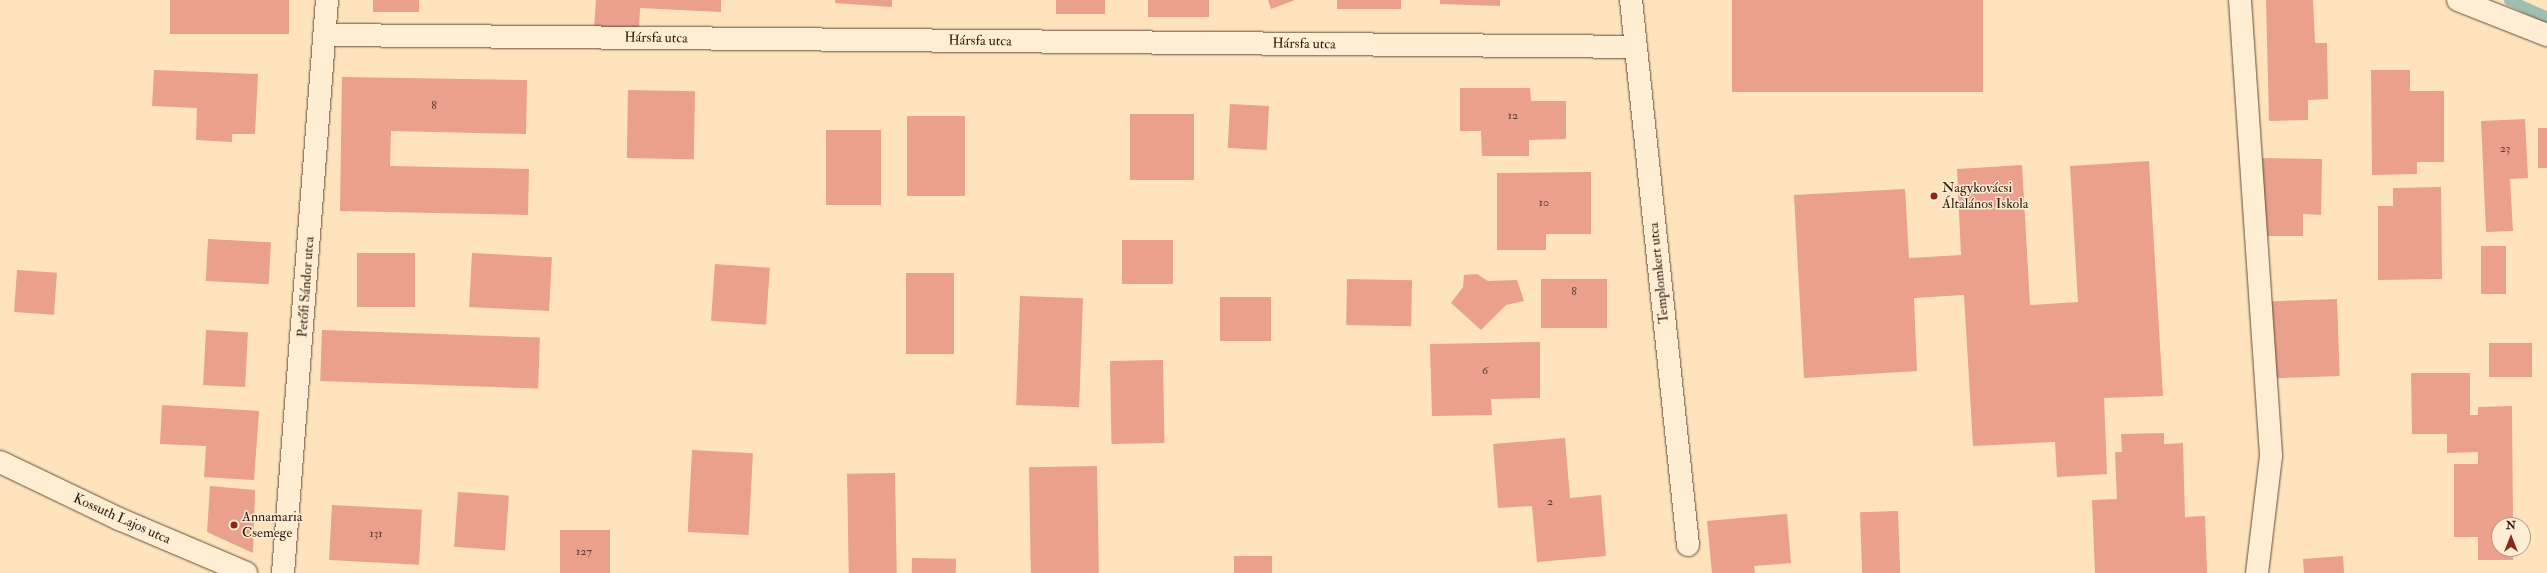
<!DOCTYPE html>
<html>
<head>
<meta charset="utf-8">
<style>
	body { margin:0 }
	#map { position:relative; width:2547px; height:573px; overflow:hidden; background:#ffe3bd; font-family:"IM FELL Double Pica",serif }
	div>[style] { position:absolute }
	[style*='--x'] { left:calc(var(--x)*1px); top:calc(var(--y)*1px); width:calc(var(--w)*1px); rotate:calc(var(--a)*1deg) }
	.stream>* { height:11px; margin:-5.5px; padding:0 5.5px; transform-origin:5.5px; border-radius:5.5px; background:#a0beb0 }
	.building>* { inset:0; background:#eaa08c; transform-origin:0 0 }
	.roads { filter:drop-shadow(0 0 1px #624d39) drop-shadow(0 0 1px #624d39) }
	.minor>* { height:22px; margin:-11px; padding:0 11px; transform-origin:11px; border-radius:11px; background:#ffedd4 }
	.dots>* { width:11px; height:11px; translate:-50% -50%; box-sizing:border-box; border:2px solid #ffedd4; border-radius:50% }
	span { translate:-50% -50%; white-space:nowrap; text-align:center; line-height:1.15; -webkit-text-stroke:3px #ffedd4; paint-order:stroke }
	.number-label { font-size:12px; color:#5c3c2d }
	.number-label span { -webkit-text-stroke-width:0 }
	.street-label { font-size:14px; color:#2d1b0d }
	.poi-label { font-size:14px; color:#2d1b0d }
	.left { translate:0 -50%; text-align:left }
	.north { position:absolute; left:2491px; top:517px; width:40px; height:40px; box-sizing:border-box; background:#ffedd4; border:1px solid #ab9984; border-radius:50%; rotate:0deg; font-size:11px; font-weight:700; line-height:16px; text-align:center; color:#2d1b0d }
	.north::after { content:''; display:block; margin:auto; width:14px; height:18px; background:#8f2418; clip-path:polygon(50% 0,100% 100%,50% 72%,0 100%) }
</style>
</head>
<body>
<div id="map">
	<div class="stream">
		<i style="--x:2509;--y:0;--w:42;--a:24.1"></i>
	</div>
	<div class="building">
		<i style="left:170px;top:0;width:119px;height:34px"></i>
		<i style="left:373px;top:0;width:46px;height:12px"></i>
		<i style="clip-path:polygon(596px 0,721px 0,721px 12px,640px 8px,639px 30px,594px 28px)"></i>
		<i style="clip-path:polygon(835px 0,892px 0,892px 7px,835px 3px)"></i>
		<i style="left:1056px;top:0;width:49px;height:14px"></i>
		<i style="left:1148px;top:0;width:61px;height:17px"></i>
		<i style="clip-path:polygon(1268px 0,1295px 0,1271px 9px)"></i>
		<i style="left:1337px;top:0;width:64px;height:9px"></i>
		<i style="clip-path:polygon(1440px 0,1500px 0,1500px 6px,1440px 4px)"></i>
		<i style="left:1732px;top:0;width:251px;height:92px"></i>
		<i style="clip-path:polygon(2266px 0,2313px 0,2315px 43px,2327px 43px,2328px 99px,2308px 100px,2308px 120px,2269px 121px)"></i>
		<i style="clip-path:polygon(154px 70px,258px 74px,255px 134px,232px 134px,232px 142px,196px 140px,197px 108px,152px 106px)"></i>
		<i style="clip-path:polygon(2371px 70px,2410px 70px,2410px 91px,2444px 91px,2444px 162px,2417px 162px,2417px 174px,2372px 175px)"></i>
		<i style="clip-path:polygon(342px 77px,527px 80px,526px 134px,391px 131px,390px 166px,529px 169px,528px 215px,340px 211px)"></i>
		<i style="clip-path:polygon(1460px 88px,1530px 88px,1531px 101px,1566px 101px,1566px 139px,1529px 140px,1529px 156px,1482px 156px,1481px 131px,1460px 131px)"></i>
		<i style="left:628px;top:90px;width:67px;height:68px;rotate:1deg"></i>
		<i style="left:1230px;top:104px;width:39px;height:44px;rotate:3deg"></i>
		<i style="left:1130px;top:114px;width:64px;height:66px"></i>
		<i style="left:907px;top:116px;width:58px;height:80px"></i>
		<i style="clip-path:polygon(2525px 119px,2528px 178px,2510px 179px,2513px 231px,2486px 232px,2481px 121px)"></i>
		<i style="left:2547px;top:128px;width:40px;height:9px;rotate:90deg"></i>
		<i style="left:826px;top:130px;width:55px;height:75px"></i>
		<i style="clip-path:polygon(2260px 158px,2322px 159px,2321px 215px,2303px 214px,2303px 236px,2260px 236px)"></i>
		<i style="clip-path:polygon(2149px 161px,2163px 396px,2104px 398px,2107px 474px,2057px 477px,2055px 442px,1973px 446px,1964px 295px,1914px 298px,1917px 371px,1804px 378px,1794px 195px,1905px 189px,1909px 258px,1961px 255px,1957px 169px,2022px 165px,2030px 305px,2078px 302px,2070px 166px)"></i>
		<i style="clip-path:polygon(1591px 172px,1591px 234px,1546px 234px,1546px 250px,1497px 250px,1497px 173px)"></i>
		<i style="clip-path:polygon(2441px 187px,2442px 279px,2378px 280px,2378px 206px,2393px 206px,2393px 188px)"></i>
		<i style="left:208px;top:239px;width:63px;height:42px;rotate:3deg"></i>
		<i style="left:1122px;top:240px;width:51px;height:44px"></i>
		<i style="left:2481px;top:246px;width:25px;height:48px"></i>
		<i style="left:357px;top:253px;width:58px;height:54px"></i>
		<i style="left:472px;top:253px;width:80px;height:54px;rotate:3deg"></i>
		<i style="left:715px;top:264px;width:55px;height:57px;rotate:4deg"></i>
		<i style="left:17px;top:270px;width:40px;height:42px;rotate:4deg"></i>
		<i style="left:906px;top:273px;width:48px;height:81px"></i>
		<i style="clip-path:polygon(1477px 274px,1488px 281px,1517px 280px,1524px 301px,1506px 305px,1481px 330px,1451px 303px,1463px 287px,1464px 275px)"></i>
		<i style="left:1347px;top:279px;width:65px;height:46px;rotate:1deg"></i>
		<i style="left:1541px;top:279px;width:66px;height:49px"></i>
		<i style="left:1020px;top:296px;width:63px;height:109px;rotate:2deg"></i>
		<i style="left:1220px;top:297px;width:51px;height:44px"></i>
		<i style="left:2337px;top:299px;width:77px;height:70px;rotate:88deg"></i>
		<i style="left:206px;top:330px;width:42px;height:55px;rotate:3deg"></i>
		<i style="left:322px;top:330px;width:218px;height:51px;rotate:2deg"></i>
		<i style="clip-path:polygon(1540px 342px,1540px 398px,1491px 399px,1492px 415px,1432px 416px,1430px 344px)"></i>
		<i style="left:2489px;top:343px;width:43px;height:34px"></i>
		<i style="left:1163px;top:360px;width:83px;height:53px;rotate:89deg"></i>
		<i style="clip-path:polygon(2411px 373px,2470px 373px,2470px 415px,2478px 415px,2478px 407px,2512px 406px,2513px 525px,2499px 525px,2499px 549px,2513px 549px,2513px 560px,2478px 560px,2478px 537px,2454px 537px,2454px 464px,2478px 464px,2478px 452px,2447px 453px,2447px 434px,2412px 434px)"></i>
		<i style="clip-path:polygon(162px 405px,259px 411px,254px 480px,204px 477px,206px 446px,160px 444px)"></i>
		<i style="clip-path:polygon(2164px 433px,2164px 444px,2183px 443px,2185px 517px,2205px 516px,2207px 573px,2095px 573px,2092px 500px,2117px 499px,2115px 452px,2122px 452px,2121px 434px)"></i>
		<i style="clip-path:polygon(1565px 438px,1570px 498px,1601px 495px,1606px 556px,1537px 562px,1532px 506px,1498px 508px,1493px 444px)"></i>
		<i style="left:692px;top:450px;width:61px;height:82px;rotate:3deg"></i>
		<i style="left:1097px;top:466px;width:107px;height:68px;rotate:89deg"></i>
		<i style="left:895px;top:473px;width:100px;height:48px;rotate:89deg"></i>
		<i style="clip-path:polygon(210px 486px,255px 490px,253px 553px,207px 532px)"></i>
		<i style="left:458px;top:492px;width:51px;height:55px;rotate:4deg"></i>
		<i style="left:332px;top:505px;width:90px;height:55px;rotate:3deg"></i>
		<i style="left:1898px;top:511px;width:62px;height:38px;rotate:88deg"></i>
		<i style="clip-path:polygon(1787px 514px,1791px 563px,1754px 566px,1755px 573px,1712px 573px,1707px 521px)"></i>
		<i style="left:560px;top:530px;width:50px;height:43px"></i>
		<i style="left:1272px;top:556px;width:17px;height:38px;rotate:90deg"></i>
		<i style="clip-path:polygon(2343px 556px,2344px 573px,2304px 573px,2303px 559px)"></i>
		<i style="left:912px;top:558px;width:44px;height:15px;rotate:1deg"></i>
	</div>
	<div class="roads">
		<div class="minor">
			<i style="--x:1631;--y:0;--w:548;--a:84.03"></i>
			<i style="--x:2240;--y:0;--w:457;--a:86.1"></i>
			<i style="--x:2271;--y:456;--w:118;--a:96.8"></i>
			<i style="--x:2458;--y:0;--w:96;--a:21.5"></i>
			<i style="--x:325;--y:35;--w:1310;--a:0.52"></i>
			<i style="--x:0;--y:462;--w:132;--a:25.6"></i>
			<i style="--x:119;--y:519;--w:138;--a:23"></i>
			<i style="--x:283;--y:573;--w:575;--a:-85.61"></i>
		</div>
	</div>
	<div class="dots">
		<i style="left:1934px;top:196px;background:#8f2418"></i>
		<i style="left:234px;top:525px;background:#8f2418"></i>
	</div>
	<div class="number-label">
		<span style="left:434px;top:106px">8</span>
		<span style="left:1513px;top:116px">12</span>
		<span style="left:2505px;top:149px">23</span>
		<span style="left:1544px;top:203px">10</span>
		<span style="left:1574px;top:292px">8</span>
		<span style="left:1485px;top:371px">6</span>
		<span style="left:1550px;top:502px">2</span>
		<span style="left:376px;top:534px">131</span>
		<span style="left:584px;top:552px">127</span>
	</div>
	<div class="street-label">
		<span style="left:656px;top:38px;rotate:1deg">Hársfa utca</span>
		<span style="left:980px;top:41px;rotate:1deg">Hársfa utca</span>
		<span style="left:1304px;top:44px;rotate:1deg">Hársfa utca</span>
		<span style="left:1659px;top:273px;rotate:-96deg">Templomkert utca</span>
		<span style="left:306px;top:287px;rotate:-86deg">Petőfi Sándor utca</span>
		<span style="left:122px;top:519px;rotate:24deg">Kossuth Lajos utca</span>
	</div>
	<div class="poi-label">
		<span class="left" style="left:1942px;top:196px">Nagykovácsi<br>Általános Iskola</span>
		<span class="left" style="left:242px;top:525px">Annamaria<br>Csemege</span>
	</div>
	<div class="north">N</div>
</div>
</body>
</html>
